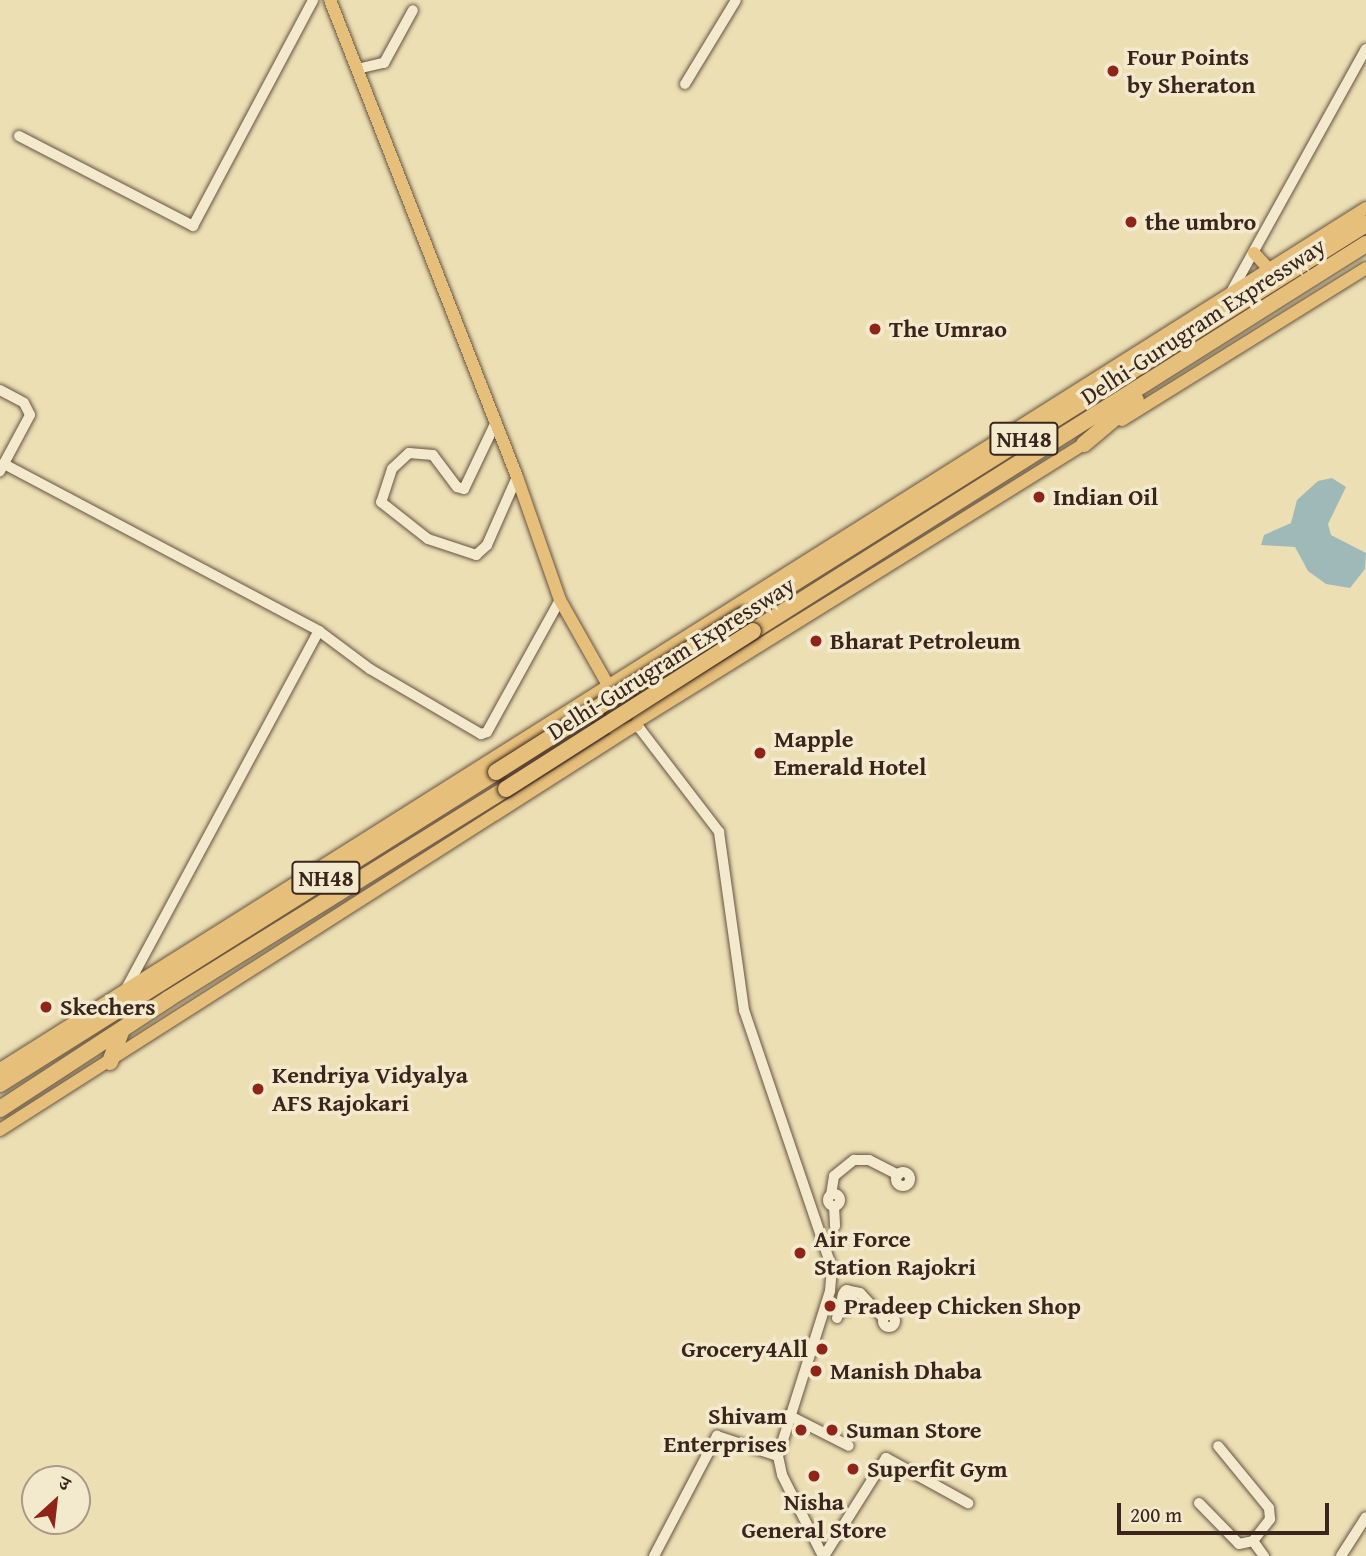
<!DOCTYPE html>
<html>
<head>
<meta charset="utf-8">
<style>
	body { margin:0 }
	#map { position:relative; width:1366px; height:1556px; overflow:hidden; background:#ecdfb4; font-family:"Gentium Book Plus","Noto Serif Devanagari",serif }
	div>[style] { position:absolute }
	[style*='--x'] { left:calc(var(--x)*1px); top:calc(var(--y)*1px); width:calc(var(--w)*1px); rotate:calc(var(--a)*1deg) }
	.water>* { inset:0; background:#9fb9b9 }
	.roads { filter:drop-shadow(0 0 2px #665442) drop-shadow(0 0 2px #665442) }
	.minor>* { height:10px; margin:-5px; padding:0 5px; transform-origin:5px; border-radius:5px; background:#f3eace }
	.minor>.ring { margin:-5px; padding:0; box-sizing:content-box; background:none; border:10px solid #f3eace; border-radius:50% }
	.major>* { height:12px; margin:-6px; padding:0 6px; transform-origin:6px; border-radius:6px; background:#e6c07a }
	.highway>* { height:16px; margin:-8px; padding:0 8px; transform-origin:8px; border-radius:8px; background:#e6c07a }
	.bridges { filter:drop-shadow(0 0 2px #3a251c) drop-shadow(0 0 2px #3a251c) }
	.highway-bridge>* { height:16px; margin:-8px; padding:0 8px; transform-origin:8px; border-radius:8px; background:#e6c07a }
	.dots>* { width:19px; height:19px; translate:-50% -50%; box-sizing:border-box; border:4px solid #f3eace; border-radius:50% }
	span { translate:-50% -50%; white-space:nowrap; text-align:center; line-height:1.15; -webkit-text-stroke:7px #f3eace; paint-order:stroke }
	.shield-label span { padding:2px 5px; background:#f3eace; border:2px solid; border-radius:5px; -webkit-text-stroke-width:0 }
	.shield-label { font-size:23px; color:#3a251c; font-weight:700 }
	.poi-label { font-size:24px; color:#3a251c; font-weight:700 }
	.left { translate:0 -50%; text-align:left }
	.right { translate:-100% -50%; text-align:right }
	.street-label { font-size:24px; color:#3a251c }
	.north { position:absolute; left:21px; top:1465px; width:70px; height:70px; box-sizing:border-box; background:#f3eace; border:2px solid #a99b87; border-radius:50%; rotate:27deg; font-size:19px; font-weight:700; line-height:28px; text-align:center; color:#3a251c }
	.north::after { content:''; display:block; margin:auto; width:24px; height:32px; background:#8f2418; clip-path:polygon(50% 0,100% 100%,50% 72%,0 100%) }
	.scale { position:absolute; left:1117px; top:1503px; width:212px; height:32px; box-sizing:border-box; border:4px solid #3a251c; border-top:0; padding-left:9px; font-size:21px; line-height:24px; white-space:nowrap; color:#3a251c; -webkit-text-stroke:5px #f3eace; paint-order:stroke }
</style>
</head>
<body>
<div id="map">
	<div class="water">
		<i style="clip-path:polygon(1332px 478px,1346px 487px,1328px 524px,1331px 535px,1366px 553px,1365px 569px,1350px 588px,1326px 584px,1308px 571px,1295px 547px,1261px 545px,1264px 535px,1291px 523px,1297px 500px,1318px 481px)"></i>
	</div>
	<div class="roads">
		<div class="minor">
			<i style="--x:357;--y:69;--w:28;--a:-13"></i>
			<i style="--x:384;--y:63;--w:60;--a:-61.3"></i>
			<i style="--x:685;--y:84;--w:98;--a:-58.7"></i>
			<i style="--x:19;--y:136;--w:196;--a:27.3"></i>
			<i style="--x:193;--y:226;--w:256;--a:-62"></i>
			<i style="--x:1230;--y:294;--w:280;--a:-61"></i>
			<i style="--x:0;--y:390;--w:27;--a:28"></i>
			<i style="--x:24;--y:403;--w:13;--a:63"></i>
			<i style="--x:30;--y:415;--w:64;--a:118.2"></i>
			<i style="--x:495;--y:424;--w:72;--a:115.5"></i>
			<i style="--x:464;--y:489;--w:7;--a:-164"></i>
			<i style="--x:457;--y:487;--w:40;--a:-127"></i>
			<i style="--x:433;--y:455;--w:24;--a:-175"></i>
			<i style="--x:409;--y:453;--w:23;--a:137"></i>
			<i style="--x:392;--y:469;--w:35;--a:108"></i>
			<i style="--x:381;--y:502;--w:60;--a:38.2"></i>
			<i style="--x:428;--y:539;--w:51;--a:18.4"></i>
			<i style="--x:476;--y:555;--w:15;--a:-42"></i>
			<i style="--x:487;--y:545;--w:74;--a:-66.2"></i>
			<i style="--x:4;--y:464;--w:357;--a:27.9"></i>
			<i style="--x:319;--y:631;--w:64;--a:36.7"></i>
			<i style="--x:370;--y:669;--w:129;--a:30.4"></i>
			<i style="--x:481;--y:734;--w:6;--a:-18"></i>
			<i style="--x:487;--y:732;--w:151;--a:-61.1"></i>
			<i style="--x:637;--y:725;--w:135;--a:52.5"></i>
			<i style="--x:719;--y:832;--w:180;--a:82"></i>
			<i style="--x:744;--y:1010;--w:273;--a:71.2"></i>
			<i style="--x:832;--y:1268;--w:23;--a:95"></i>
			<i style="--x:830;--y:1291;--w:173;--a:107.5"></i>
			<i style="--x:778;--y:1456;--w:19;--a:78"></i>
			<i style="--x:782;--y:1475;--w:91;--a:63.2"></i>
			<i style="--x:127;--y:987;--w:404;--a:-61.7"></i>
			<i class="ring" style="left:896px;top:1172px;width:4px;height:4px"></i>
			<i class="ring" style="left:828px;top:1194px;width:2px;height:2px"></i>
			<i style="--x:831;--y:1195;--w:19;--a:-81"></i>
			<i style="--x:834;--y:1176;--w:26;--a:-39"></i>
			<i style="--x:854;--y:1160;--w:15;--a:0"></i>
			<i style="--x:869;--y:1160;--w:33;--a:27"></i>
			<i style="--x:834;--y:1206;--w:20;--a:87"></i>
			<i class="ring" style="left:842px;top:1290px;width:-2px;height:-2px"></i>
			<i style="--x:850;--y:1291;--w:10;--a:11"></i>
			<i style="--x:860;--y:1293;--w:34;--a:47"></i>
			<i class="ring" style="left:883px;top:1315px;width:2px;height:2px"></i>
			<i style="--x:837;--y:1318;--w:22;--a:-72"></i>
			<i style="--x:788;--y:1415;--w:68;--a:26.9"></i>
			<i style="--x:1199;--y:1503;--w:57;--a:45.7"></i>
			<i style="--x:1239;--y:1544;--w:14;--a:-12"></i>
			<i style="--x:1253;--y:1541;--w:28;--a:-52"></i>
			<i style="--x:1270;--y:1519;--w:11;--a:-95"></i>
			<i style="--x:1269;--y:1508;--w:80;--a:-129.4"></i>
			<i style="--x:1253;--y:1541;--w:19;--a:54"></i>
			<i style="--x:654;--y:1556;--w:136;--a:-62.3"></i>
			<i style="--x:717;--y:1436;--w:64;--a:18.2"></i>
			<i style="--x:824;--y:1556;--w:116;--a:-57.7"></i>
			<i style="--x:886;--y:1458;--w:94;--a:28.8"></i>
			<i style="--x:1341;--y:1556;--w:46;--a:-57.3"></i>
		</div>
		<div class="major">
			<i style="--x:330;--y:0;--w:512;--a:68.59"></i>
			<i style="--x:517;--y:477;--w:130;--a:70.7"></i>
			<i style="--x:560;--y:600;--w:95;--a:60.5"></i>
			<i style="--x:1254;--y:253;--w:23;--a:47"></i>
			<i style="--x:1122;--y:420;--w:287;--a:-31.9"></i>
			<i style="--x:595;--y:701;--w:18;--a:77"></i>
			<i style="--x:599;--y:719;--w:10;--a:45"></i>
			<i style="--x:606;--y:726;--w:18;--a:16"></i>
			<i style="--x:623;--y:731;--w:15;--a:-23"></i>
			<i style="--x:637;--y:725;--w:26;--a:-69"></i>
			<i style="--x:646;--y:701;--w:11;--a:-112"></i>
			<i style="--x:642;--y:691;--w:18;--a:-142"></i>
			<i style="--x:643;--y:718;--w:529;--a:-31.86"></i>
			<i style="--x:0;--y:1069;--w:1615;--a:-32.22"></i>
			<i style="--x:0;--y:1130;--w:746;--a:-32.52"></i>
		</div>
		<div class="highway">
			<i style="--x:1084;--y:444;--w:68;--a:-40.2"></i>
			<i style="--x:743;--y:615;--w:736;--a:-32.11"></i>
			<i style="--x:753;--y:631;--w:725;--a:-32.27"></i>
			<i style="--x:110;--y:1062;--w:32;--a:-70"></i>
			<i style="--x:0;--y:1084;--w:586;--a:-32.17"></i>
			<i style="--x:0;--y:1109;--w:201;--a:-33.2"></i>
			<i style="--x:168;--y:999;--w:398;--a:-31.9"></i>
		</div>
	</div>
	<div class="bridges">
		<div class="highway-bridge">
			<i style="--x:496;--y:772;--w:293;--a:-32.4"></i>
			<i style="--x:506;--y:789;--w:293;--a:-32.6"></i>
		</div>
	</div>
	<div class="dots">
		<i style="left:1113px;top:71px;background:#8f2418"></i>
		<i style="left:1131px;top:222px;background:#8f2418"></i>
		<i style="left:875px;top:329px;background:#8f2418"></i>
		<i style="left:1039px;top:497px;background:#8f2418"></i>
		<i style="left:816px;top:641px;background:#8f2418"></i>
		<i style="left:760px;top:753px;background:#8f2418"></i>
		<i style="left:46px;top:1007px;background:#8f2418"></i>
		<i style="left:258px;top:1089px;background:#8f2418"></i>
		<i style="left:800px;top:1253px;background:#8f2418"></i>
		<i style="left:830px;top:1306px;background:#8f2418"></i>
		<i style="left:822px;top:1349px;background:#8f2418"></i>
		<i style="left:816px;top:1371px;background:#8f2418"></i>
		<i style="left:801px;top:1430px;background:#8f2418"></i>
		<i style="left:832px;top:1430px;background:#8f2418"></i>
		<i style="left:853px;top:1469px;background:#8f2418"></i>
		<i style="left:814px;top:1476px;background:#8f2418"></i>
	</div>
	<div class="shield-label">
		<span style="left:1024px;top:439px">NH48</span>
		<span style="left:326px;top:878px">NH48</span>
	</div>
	<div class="poi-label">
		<span class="left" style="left:1127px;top:71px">Four Points<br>by Sheraton</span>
		<span class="left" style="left:1145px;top:222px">the umbro</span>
		<span class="left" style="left:889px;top:329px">The Umrao</span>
		<span class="left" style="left:1053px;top:497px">Indian Oil</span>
		<span class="left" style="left:830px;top:641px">Bharat Petroleum</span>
		<span class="left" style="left:774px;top:753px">Mapple<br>Emerald Hotel</span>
		<span class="left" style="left:60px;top:1007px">Skechers</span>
		<span class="left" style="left:272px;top:1089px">Kendriya Vidyalya<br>AFS Rajokari</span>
		<span class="left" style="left:814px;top:1253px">Air Force<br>Station Rajokri</span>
		<span class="left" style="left:844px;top:1306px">Pradeep Chicken Shop</span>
		<span class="right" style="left:808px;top:1349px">Grocery4All</span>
		<span class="left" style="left:830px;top:1371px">Manish Dhaba</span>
		<span class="right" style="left:787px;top:1430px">Shivam<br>Enterprises</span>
		<span class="left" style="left:846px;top:1430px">Suman Store</span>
		<span class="left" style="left:867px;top:1469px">Superfit Gym</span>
		<span style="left:814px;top:1516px">Nisha<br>General Store</span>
	</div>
	<div class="street-label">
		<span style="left:1203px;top:321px;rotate:-33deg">Delhi-Gurugram Expressway</span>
		<span style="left:671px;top:658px;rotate:-32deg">Delhi-Gurugram Expressway</span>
	</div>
	<div class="north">उ</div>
	<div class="scale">200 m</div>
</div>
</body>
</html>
